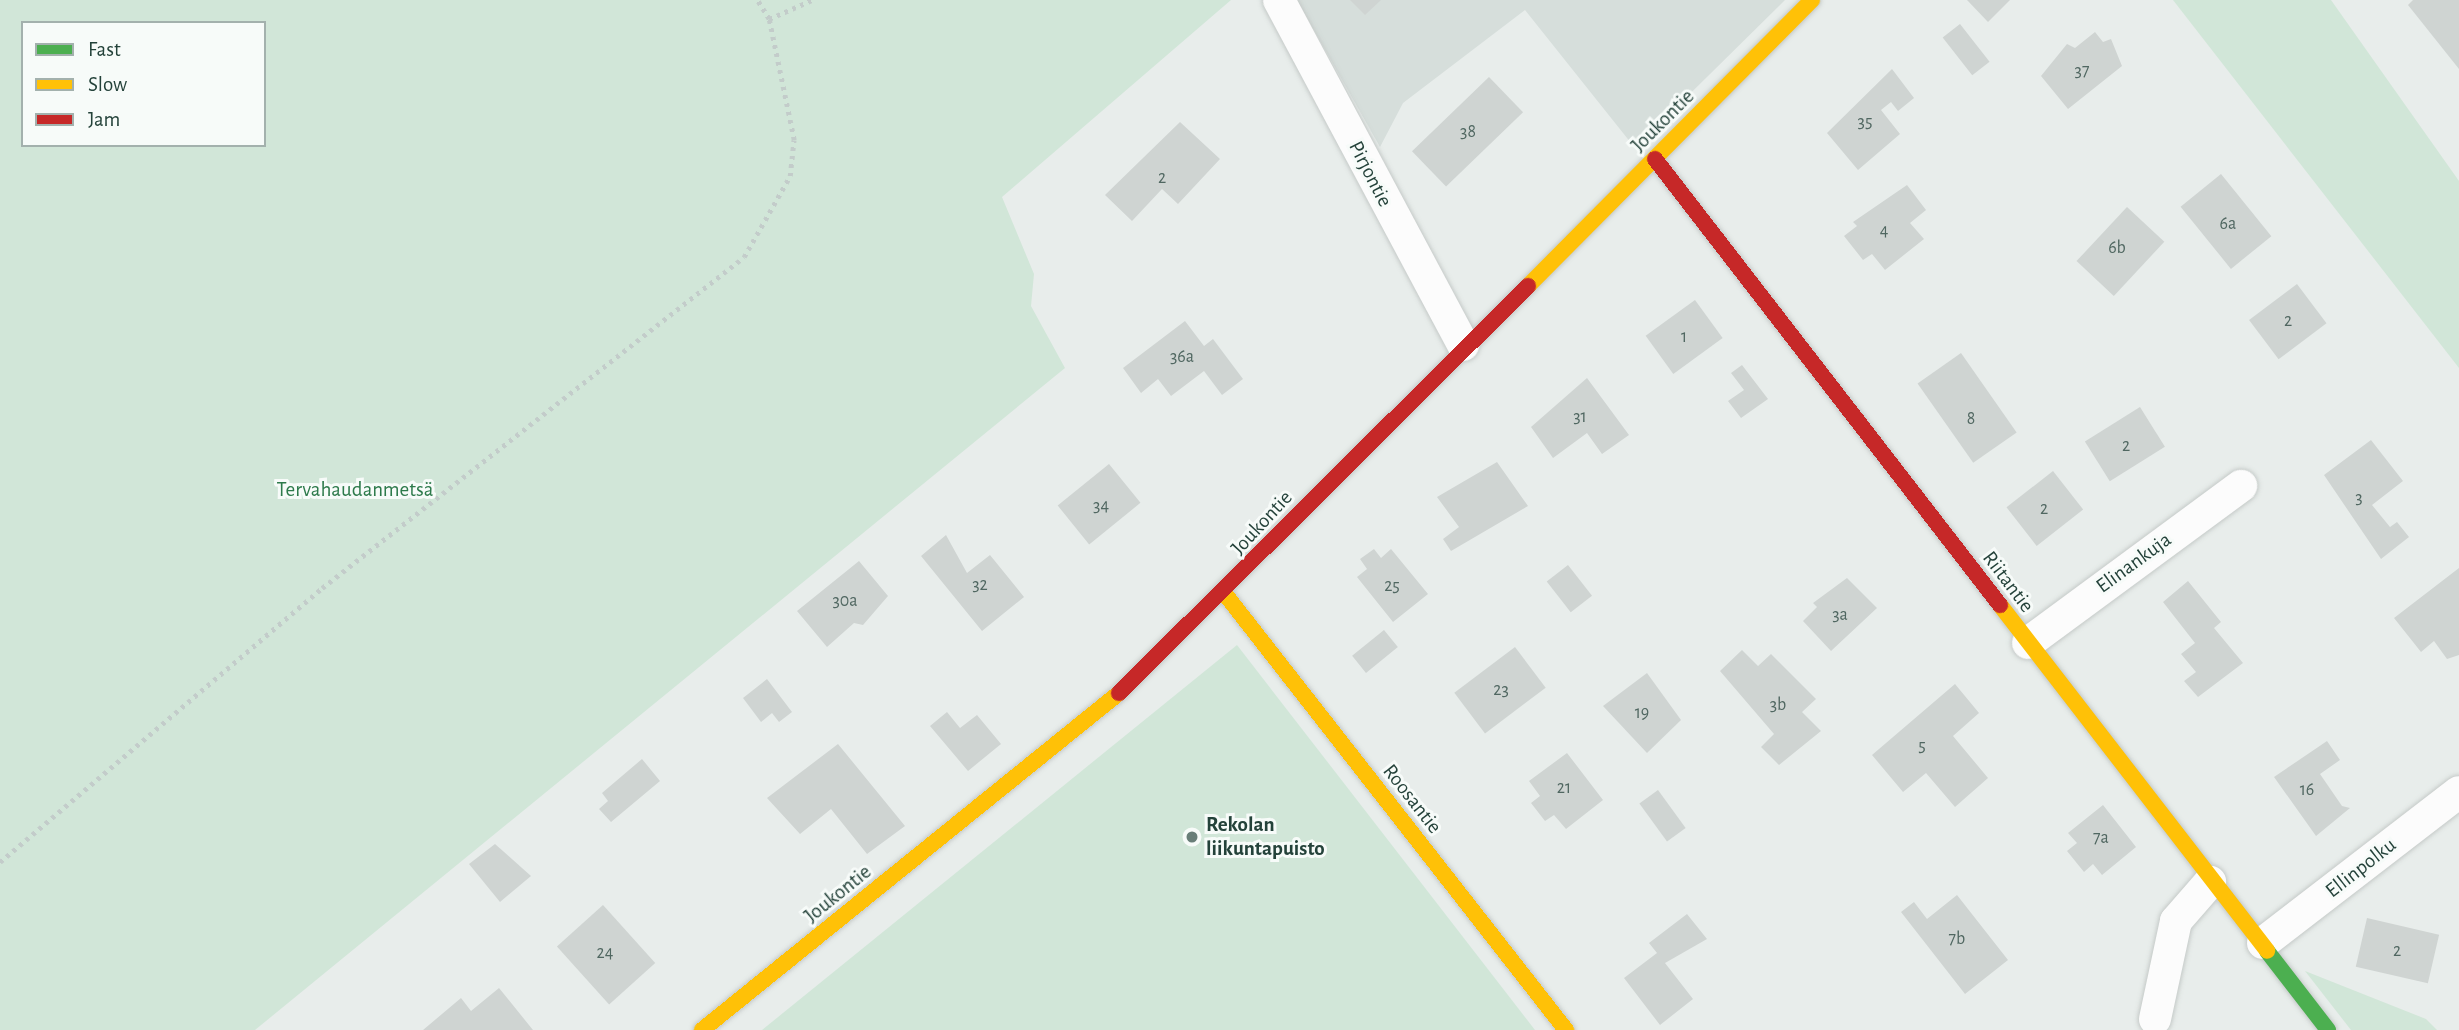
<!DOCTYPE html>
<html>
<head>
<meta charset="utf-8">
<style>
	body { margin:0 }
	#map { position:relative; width:2459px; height:1030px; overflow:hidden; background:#e8edeb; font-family:"Alegreya Sans",sans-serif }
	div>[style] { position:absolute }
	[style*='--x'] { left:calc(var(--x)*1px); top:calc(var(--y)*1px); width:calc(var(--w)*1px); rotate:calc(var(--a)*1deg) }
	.built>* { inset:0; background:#d6dedb }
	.green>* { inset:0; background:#d1e6d8 }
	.building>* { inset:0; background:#cfd4d2; transform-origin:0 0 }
	.path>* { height:4.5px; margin-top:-2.25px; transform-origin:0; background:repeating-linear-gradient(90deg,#c3ccca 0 3.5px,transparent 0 8.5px) }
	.roads { filter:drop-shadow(0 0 2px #c5cac8) drop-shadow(0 0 2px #c5cac8) }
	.street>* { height:32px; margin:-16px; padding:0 16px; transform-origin:16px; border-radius:16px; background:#fcfcfc }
	.fast>* { height:16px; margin:-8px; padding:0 8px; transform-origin:8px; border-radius:8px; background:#4caf50 }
	.slow>* { height:16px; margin:-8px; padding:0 8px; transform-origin:8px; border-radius:8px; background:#ffc107 }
	.jam>* { height:16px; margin:-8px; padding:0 8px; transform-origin:8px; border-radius:8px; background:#c62828 }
	.dots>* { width:19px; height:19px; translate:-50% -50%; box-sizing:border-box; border:4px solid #f7fbf9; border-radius:50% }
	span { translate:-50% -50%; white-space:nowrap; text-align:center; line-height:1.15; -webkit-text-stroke:6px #f7fbf9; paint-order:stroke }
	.number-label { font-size:18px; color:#506761 }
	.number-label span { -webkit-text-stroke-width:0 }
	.street-label { font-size:21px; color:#24423a }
	.park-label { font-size:21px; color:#2d7a4b }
	.poi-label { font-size:21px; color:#24423a; font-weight:700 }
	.left { translate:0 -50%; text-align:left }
	.legend { position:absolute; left:21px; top:21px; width:245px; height:126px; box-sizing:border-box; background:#f7fbf9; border:2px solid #a3b1ad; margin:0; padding:9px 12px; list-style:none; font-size:21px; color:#24423a }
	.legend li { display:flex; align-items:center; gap:14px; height:35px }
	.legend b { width:35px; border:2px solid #a3b1ad }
</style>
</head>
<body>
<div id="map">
	<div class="built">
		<i style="clip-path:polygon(1297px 0,1785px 0,1635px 148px,1525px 10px,1403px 103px,1380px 147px)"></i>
	</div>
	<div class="green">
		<i style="clip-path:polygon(evenodd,0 0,1231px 0,1002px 197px,1034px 274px,1031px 306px,1065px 368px,255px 1030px,0 1030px,0 0,23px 23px,264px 23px,264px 145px,23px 145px,23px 23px)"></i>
		<i style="clip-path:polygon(2173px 0,2331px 0,2459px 181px,2459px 368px)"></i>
		<i style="clip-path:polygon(1237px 645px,1535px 1030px,762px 1030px)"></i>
		<i style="clip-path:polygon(2305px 971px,2426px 1019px,2437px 1030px,2351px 1030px)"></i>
	</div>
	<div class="building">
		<i style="clip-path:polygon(1350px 0,1381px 0,1365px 15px)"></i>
		<i style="clip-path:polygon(1967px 0,2010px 0,1988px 22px)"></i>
		<i style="clip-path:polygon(2413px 0,2459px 0,2459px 69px,2408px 5px)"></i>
		<i style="left:1960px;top:24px;width:48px;height:22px;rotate:52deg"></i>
		<i style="clip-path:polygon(2095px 32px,2103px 42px,2111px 39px,2122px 66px,2068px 109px,2041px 76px,2067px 44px,2075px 48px)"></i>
		<i style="clip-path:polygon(1892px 69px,1914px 98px,1898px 111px,1891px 102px,1881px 110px,1900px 134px,1858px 170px,1827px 133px)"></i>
		<i style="left:1489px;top:77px;width:49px;height:107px;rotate:46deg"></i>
		<i style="clip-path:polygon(1180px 122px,1220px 159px,1178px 204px,1162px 189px,1132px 221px,1105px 195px)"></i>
		<i style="left:2221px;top:174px;width:80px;height:52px;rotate:51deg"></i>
		<i style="clip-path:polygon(1907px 185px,1926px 210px,1910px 223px,1924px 239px,1885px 270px,1872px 254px,1863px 260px,1844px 236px,1857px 226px,1853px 222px)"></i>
		<i style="left:2127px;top:207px;width:51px;height:74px;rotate:43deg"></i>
		<i style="left:2297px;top:284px;width:49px;height:60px;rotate:53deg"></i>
		<i style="left:1695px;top:300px;width:47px;height:61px;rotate:54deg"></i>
		<i style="clip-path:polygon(1185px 321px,1204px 346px,1213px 339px,1243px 379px,1222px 395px,1204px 371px,1171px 396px,1158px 379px,1141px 393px,1123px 368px)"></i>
		<i style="left:1961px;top:353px;width:97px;height:53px;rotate:55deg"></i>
		<i style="clip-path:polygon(1742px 365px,1768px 399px,1741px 418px,1728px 401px,1744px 390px,1731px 373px)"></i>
		<i style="clip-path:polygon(1587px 378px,1629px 435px,1602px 454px,1587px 433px,1553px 458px,1531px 427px)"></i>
		<i style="left:2140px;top:407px;width:47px;height:65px;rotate:58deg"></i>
		<i style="clip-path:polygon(2371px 440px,2403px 481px,2372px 505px,2390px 527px,2397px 522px,2409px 537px,2381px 559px,2324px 475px)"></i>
		<i style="clip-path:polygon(1497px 462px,1528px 506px,1451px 551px,1443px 539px,1459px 527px,1437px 497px)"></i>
		<i style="left:1109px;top:464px;width:50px;height:66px;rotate:51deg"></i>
		<i style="left:2053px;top:471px;width:49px;height:59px;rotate:52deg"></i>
		<i style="clip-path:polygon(946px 535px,967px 573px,990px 555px,1024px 597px,982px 631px,921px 556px)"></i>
		<i style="clip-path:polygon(1374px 549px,1381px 558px,1391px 549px,1428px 594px,1393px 622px,1357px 577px,1367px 569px,1360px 559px)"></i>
		<i style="clip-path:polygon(859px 561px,888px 596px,863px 625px,854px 623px,827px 647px,797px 611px)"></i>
		<i style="left:1568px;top:565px;width:39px;height:27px;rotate:52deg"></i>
		<i style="clip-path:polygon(2459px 568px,2459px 655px,2447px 659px,2434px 641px,2421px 652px,2394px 618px)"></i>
		<i style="clip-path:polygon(1847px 578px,1877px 608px,1831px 651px,1803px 621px,1817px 607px,1813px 603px)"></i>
		<i style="clip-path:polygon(2188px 581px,2221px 622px,2214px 628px,2243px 663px,2198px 697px,2184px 681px,2196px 672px,2181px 654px,2195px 643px,2163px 602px)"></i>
		<i style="left:1384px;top:630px;width:22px;height:41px;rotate:51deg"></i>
		<i style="left:1515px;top:647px;width:51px;height:76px;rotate:53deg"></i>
		<i style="clip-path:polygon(1742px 650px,1758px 666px,1771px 654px,1816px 699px,1802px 712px,1821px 731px,1779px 765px,1761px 747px,1774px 734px,1720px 671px)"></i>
		<i style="clip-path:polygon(1647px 673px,1681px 720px,1647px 753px,1603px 706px)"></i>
		<i style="clip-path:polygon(767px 679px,792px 712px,779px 722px,772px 713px,761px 722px,743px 698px)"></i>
		<i style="clip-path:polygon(1955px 684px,1979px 713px,1953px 736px,1988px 778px,1955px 807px,1926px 773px,1903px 792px,1872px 755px)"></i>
		<i style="clip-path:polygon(947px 712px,960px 728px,977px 715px,1001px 744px,968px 771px,930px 726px)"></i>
		<i style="clip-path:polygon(2327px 741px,2340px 760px,2320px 774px,2342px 806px,2350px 808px,2316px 836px,2274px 777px)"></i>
		<i style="clip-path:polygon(838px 744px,905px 826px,867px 854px,831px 809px,800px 834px,767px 798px)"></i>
		<i style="clip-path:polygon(1567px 753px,1603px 800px,1566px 829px,1554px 815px,1545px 821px,1531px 803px,1540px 796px,1529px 781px)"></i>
		<i style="clip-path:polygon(642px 759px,660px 781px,611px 822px,599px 809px,608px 801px,602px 793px)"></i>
		<i style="left:1658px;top:790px;width:47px;height:23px;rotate:54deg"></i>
		<i style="clip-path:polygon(2103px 805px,2136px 847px,2102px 875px,2093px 864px,2084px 872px,2067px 851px,2077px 843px,2068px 833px)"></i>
		<i style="clip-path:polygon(495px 844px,531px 876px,500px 902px,469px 864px)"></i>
		<i style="clip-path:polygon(1957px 895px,2008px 960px,1965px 994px,1901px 912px,1914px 902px,1927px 919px)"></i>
		<i style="left:603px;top:905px;width:78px;height:62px;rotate:48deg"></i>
		<i style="clip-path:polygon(1687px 914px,1707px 939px,1665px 963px,1693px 999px,1660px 1025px,1624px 978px,1657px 953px,1649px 943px)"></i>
		<i style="left:2367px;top:918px;width:74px;height:50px;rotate:13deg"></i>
		<i style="clip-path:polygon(499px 988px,533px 1030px,423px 1030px,461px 998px,471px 1011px)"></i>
	</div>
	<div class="path">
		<i style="--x:769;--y:19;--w:47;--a:-23.8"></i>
		<i style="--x:0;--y:862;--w:423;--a:-40.4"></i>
		<i style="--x:322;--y:588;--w:536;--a:-38.11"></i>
		<i style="--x:744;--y:257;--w:93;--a:-60.4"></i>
		<i style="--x:790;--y:176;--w:36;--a:-84"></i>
		<i style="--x:794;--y:140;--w:124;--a:-101.7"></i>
		<i style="--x:769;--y:19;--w:22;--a:-122"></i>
	</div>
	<div class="roads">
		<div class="street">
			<i style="--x:1279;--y:0;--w:391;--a:61.9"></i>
			<i style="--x:2028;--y:643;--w:265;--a:-36.4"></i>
			<i style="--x:2263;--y:943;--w:247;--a:-37.6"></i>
			<i style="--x:2155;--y:1019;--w:100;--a:-77.9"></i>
			<i style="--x:2176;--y:921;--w:52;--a:-48.9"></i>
		</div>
		<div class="fast">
			<i style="--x:2267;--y:951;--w:100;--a:52.3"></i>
		</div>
		<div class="slow">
			<i style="--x:1528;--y:286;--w:403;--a:-45.2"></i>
			<i style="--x:1225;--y:594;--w:554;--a:51.97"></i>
			<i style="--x:2000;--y:605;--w:437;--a:52.3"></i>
			<i style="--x:702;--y:1030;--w:536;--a:-38.94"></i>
		</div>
		<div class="jam">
			<i style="--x:1655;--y:159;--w:564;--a:52.28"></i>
			<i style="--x:1119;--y:693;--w:577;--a:-44.86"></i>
		</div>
	</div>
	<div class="dots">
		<i style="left:1192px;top:837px;background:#697e78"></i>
	</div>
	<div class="number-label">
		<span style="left:2082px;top:71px">37</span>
		<span style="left:1865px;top:122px">35</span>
		<span style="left:1468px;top:132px">38</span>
		<span style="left:1162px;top:178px">2</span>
		<span style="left:2228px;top:224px">6a</span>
		<span style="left:1884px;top:231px">4</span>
		<span style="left:2117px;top:248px">6b</span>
		<span style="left:2288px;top:321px">2</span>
		<span style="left:1684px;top:337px">1</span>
		<span style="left:1182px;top:357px">36a</span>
		<span style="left:1580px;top:417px">31</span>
		<span style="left:1971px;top:419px">8</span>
		<span style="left:2126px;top:446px">2</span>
		<span style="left:2359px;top:498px">3</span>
		<span style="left:1101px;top:506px">34</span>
		<span style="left:2044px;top:509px">2</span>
		<span style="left:980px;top:585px">32</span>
		<span style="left:1392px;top:586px">25</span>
		<span style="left:845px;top:601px">30a</span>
		<span style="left:1840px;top:615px">3a</span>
		<span style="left:1501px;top:690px">23</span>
		<span style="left:1778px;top:705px">3b</span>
		<span style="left:1642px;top:713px">19</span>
		<span style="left:1922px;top:746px">5</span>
		<span style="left:1564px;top:788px">21</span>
		<span style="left:2307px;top:790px">16</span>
		<span style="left:2101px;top:838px">7a</span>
		<span style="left:1957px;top:939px">7b</span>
		<span style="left:2397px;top:951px">2</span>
		<span style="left:605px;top:953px">24</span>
	</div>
	<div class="street-label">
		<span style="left:1663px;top:121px;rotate:-45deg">Joukontie</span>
		<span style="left:1370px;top:174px;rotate:63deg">Pirjontie</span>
		<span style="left:1262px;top:523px;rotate:-47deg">Joukontie</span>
		<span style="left:2134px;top:563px;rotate:-36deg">Elinankuja</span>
		<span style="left:2008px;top:582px;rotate:53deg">Riitantie</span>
		<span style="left:1412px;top:799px;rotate:52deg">Roosantie</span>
		<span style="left:2361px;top:868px;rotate:-38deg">Ellinpolku</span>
		<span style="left:838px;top:894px;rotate:-39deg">Joukontie</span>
	</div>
	<div class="park-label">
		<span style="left:355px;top:490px">Tervahaudanmetsä</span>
	</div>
	<div class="poi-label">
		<span class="left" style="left:1206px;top:837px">Rekolan<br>liikuntapuisto</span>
	</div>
	<ul class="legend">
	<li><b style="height:9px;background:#4caf50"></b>Fast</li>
	<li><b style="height:9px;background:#ffc107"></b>Slow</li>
	<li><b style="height:9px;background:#c62828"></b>Jam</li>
	</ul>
</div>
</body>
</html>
